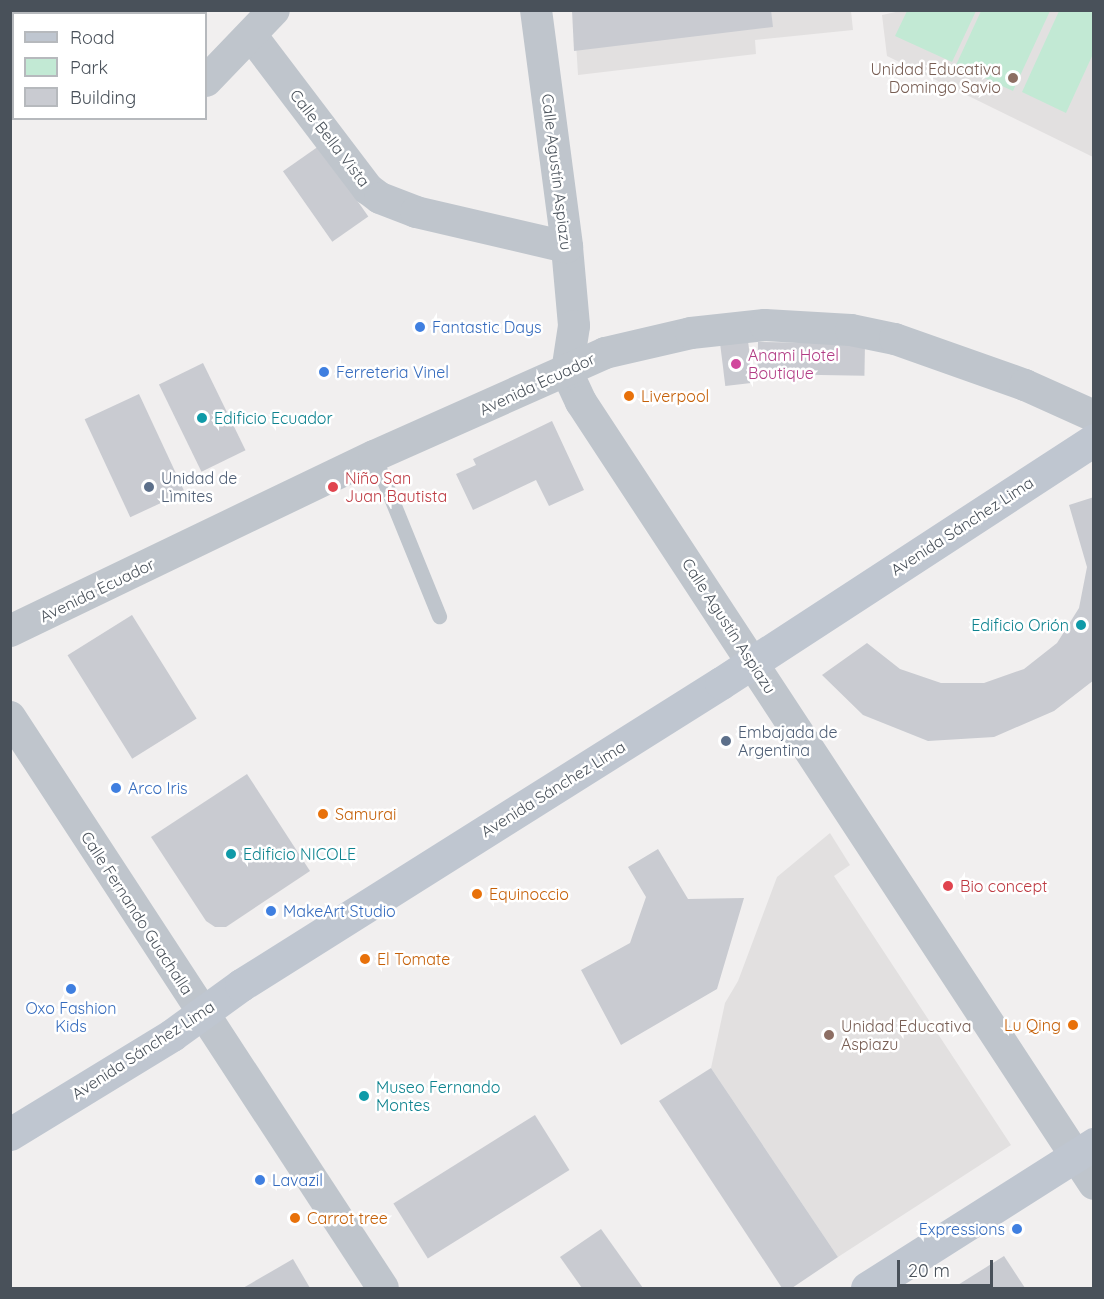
<!DOCTYPE html>
<html>
<head>
<meta charset="utf-8">
<style>
	body { margin:0 }
	#map { position:relative; width:1104px; height:1299px; overflow:hidden; background:#f1efef; font-family:Quicksand,sans-serif }
	div>[style] { position:absolute }
	[style*='--x'] { left:calc(var(--x)*1px); top:calc(var(--y)*1px); width:calc(var(--w)*1px); rotate:calc(var(--a)*1deg) }
	.education>* { inset:0; background:#e2e0e0 }
	.green>* { inset:0; background:#c2e9d4 }
	.building>* { inset:0; background:#c9cbd1; transform-origin:0 0 }
	.lane>* { height:15px; margin:-7.5px; padding:0 7.5px; transform-origin:7.5px; border-radius:7.5px; background:#bfc5cc }
	.street>* { height:32px; margin:-16px; padding:0 16px; transform-origin:16px; border-radius:16px; background:#bfc5cc }
	.secondary>* { height:33px; margin:-16.5px; padding:0 16.5px; transform-origin:16.5px; border-radius:16.5px; background:#bfc6d0 }
	.dots>* { width:16px; height:16px; translate:-50% -50%; box-sizing:border-box; border:3px solid #fff; border-radius:50% }
	span { translate:-50% -50%; white-space:nowrap; text-align:center; line-height:1.15; -webkit-text-stroke:5px #fff; paint-order:stroke }
	.education-label { font-size:16px; color:#785e54 }
	.right { translate:-100% -50%; text-align:right }
	.left { translate:0 -50%; text-align:left }
	.street-label { font-size:16px; color:#49515a }
	.shop-label { font-size:16px; color:#366cbe }
	.hotel-label { font-size:16px; color:#b23c85 }
	.food-label { font-size:16px; color:#c56008 }
	.culture-label { font-size:16px; color:#0d838f }
	.service-label { font-size:16px; color:#4e5e75 }
	.health-label { font-size:16px; color:#be3a42 }
	.frame { position:absolute; inset:0; border:12px solid #49515a; pointer-events:none }
	.legend { position:absolute; left:12px; top:12px; width:195px; height:108px; box-sizing:border-box; background:#fff; border:2px solid #b6b9bd; margin:0; padding:8px 10px; list-style:none; font-size:18px; color:#49515a }
	.legend li { display:flex; align-items:center; gap:12px; height:30px }
	.legend b { width:30px; border:2px solid #b6b9bd }
	.scale { position:absolute; left:897px; top:1260px; width:96px; height:27px; box-sizing:border-box; border:3px solid #49515a; border-top:0; padding-left:8px; font-size:18px; line-height:21px; white-space:nowrap; color:#49515a; -webkit-text-stroke:4px #fff; paint-order:stroke }
</style>
</head>
<body>
<div id="map">
	<div class="education">
		<i style="clip-path:polygon(905px 10px,1093px 11px,1093px 157px,887px 56px,882px 15px)"></i>
		<i style="clip-path:polygon(574px 11px,851px 11px,853px 30px,755px 40px,756px 54px,578px 75px)"></i>
		<i style="clip-path:polygon(830px 833px,850px 865px,834px 876px,1011px 1145px,838px 1257px,711px 1068px,725px 1003px,738px 981px,777px 877px)"></i>
	</div>
	<div class="green">
		<i style="clip-path:polygon(907px 11px,907px 10px,976px 11px,952px 62px,895px 36px)"></i>
		<i style="clip-path:polygon(981px 11px,1050px 11px,1013px 91px,956px 65px)"></i>
		<i style="clip-path:polygon(1059px 11px,1093px 11px,1093px 54px,1066px 113px,1022px 92px)"></i>
	</div>
	<div class="building">
		<i style="clip-path:polygon(572px 10px,771px 10px,773px 27px,574px 51px)"></i>
		<i style="left:319px;top:146px;width:86px;height:44px;rotate:55deg"></i>
		<i style="left:748px;top:341px;width:42px;height:28px;rotate:83deg"></i>
		<i style="left:758px;top:342px;width:107px;height:32px;rotate:1deg"></i>
		<i style="left:203px;top:363px;width:97px;height:49px;rotate:64deg"></i>
		<i style="left:139px;top:394px;width:108px;height:60px;rotate:65deg"></i>
		<i style="clip-path:polygon(552px 421px,584px 490px,549px 506px,536px 480px,473px 510px,456px 474px,476px 465px,473px 459px)"></i>
		<i style="clip-path:polygon(1094px 497px,1094px 680px,1054px 711px,994px 737px,928px 741px,863px 715px,822px 675px,867px 643px,900px 669px,941px 683px,984px 683px,1024px 669px,1057px 643px,1079px 608px,1087px 567px,1069px 505px)"></i>
		<i style="left:132px;top:615px;width:122px;height:76px;rotate:58deg"></i>
		<i style="clip-path:polygon(247px 774px,310px 871px,226px 927px,215px 927px,206px 921px,151px 837px)"></i>
		<i style="clip-path:polygon(658px 849px,688px 899px,744px 898px,717px 989px,621px 1045px,581px 970px,630px 943px,646px 897px,628px 867px)"></i>
		<i style="clip-path:polygon(711px 1068px,838px 1257px,792px 1288px,782px 1288px,659px 1101px)"></i>
		<i style="left:535px;top:1115px;width:65px;height:167px;rotate:58deg"></i>
		<i style="clip-path:polygon(601px 1229px,643px 1288px,582px 1288px,560px 1257px)"></i>
		<i style="clip-path:polygon(1004px 1256px,1025px 1288px,953px 1288px)"></i>
		<i style="clip-path:polygon(293px 1259px,310px 1288px,243px 1288px)"></i>
	</div>
	<div class="lane">
		<i style="--x:374;--y:456;--w:173;--a:67.9"></i>
	</div>
	<div class="street">
		<i style="--x:536;--y:10;--w:239;--a:82.5"></i>
		<i style="--x:567;--y:247;--w:79;--a:84.9"></i>
		<i style="--x:574;--y:326;--w:47;--a:98.7"></i>
		<i style="--x:567;--y:372;--w:33;--a:65"></i>
		<i style="--x:581;--y:402;--w:935;--a:56.73"></i>
		<i style="--x:251;--y:35;--w:193;--a:52.8"></i>
		<i style="--x:368;--y:189;--w:15;--a:37"></i>
		<i style="--x:380;--y:198;--w:39;--a:21"></i>
		<i style="--x:416;--y:212;--w:155;--a:13.1"></i>
		<i style="--x:206;--y:81;--w:98;--a:-46.2"></i>
		<i style="--x:10;--y:88;--w:4;--a:0"></i>
		<i style="--x:10;--y:631;--w:404;--a:-25.7"></i>
		<i style="--x:374;--y:456;--w:253;--a:-24"></i>
		<i style="--x:605;--y:353;--w:88;--a:-13.1"></i>
		<i style="--x:691;--y:333;--w:74;--a:-6.2"></i>
		<i style="--x:765;--y:325;--w:86;--a:3.3"></i>
		<i style="--x:851;--y:330;--w:45;--a:11.6"></i>
		<i style="--x:895;--y:339;--w:138;--a:19.5"></i>
		<i style="--x:1025;--y:385;--w:76;--a:24.2"></i>
		<i style="--x:10;--y:717;--w:682;--a:56.85"></i>
	</div>
	<div class="secondary">
		<i style="--x:10;--y:1134;--w:190;--a:-31.4"></i>
		<i style="--x:172;--y:1035;--w:85;--a:-35.9"></i>
		<i style="--x:241;--y:985;--w:567;--a:-32.18"></i>
		<i style="--x:721;--y:683;--w:445;--a:-33.1"></i>
		<i style="--x:867;--y:1288;--w:269;--a:-32.4"></i>
	</div>
	<div class="dots">
		<i style="left:1013px;top:78px;background:#8d6e63"></i>
		<i style="left:420px;top:327px;background:#3f7fe0"></i>
		<i style="left:736px;top:364px;background:#d1479c"></i>
		<i style="left:324px;top:372px;background:#3f7fe0"></i>
		<i style="left:629px;top:396px;background:#e8710a"></i>
		<i style="left:202px;top:418px;background:#0f9aa8"></i>
		<i style="left:149px;top:487px;background:#5c6f8a"></i>
		<i style="left:333px;top:487px;background:#e0444e"></i>
		<i style="left:1081px;top:625px;background:#0f9aa8"></i>
		<i style="left:726px;top:741px;background:#5c6f8a"></i>
		<i style="left:116px;top:788px;background:#3f7fe0"></i>
		<i style="left:323px;top:814px;background:#e8710a"></i>
		<i style="left:231px;top:854px;background:#0f9aa8"></i>
		<i style="left:948px;top:886px;background:#e0444e"></i>
		<i style="left:477px;top:894px;background:#e8710a"></i>
		<i style="left:271px;top:911px;background:#3f7fe0"></i>
		<i style="left:365px;top:959px;background:#e8710a"></i>
		<i style="left:71px;top:989px;background:#3f7fe0"></i>
		<i style="left:1073px;top:1025px;background:#e8710a"></i>
		<i style="left:829px;top:1035px;background:#8d6e63"></i>
		<i style="left:364px;top:1096px;background:#0f9aa8"></i>
		<i style="left:260px;top:1180px;background:#3f7fe0"></i>
		<i style="left:295px;top:1218px;background:#e8710a"></i>
		<i style="left:1017px;top:1229px;background:#3f7fe0"></i>
	</div>
	<div class="education-label">
		<span class="right" style="left:1001px;top:78px">Unidad Educativa<br>Domingo Savio</span>
		<span class="left" style="left:841px;top:1035px">Unidad Educativa<br>Aspiazu</span>
	</div>
	<div class="street-label">
		<span style="left:330px;top:138px;rotate:52deg">Calle Bella Vista</span>
		<span style="left:557px;top:172px;rotate:83deg">Calle Agustín Aspiazu</span>
		<span style="left:537px;top:384px;rotate:-25deg">Avenida Ecuador</span>
		<span style="left:962px;top:526px;rotate:-33deg">Avenida Sánchez Lima</span>
		<span style="left:97px;top:590px;rotate:-26deg">Avenida Ecuador</span>
		<span style="left:729px;top:626px;rotate:57deg">Calle Agustín Aspiazu</span>
		<span style="left:553px;top:789px;rotate:-32deg">Avenida Sánchez Lima</span>
		<span style="left:137px;top:913px;rotate:57deg">Calle Fernando Guachalla</span>
		<span style="left:143px;top:1050px;rotate:-33deg">Avenida Sánchez Lima</span>
	</div>
	<div class="shop-label">
		<span class="left" style="left:432px;top:327px">Fantastic Days</span>
		<span class="left" style="left:336px;top:372px">Ferreteria Vinel</span>
		<span class="left" style="left:128px;top:788px">Arco Iris</span>
		<span class="left" style="left:283px;top:911px">MakeArt Studio</span>
		<span style="left:71px;top:1017px">Oxo Fashion<br>Kids</span>
		<span class="left" style="left:272px;top:1180px">Lavazil</span>
		<span class="right" style="left:1005px;top:1229px">Expressions</span>
	</div>
	<div class="hotel-label">
		<span class="left" style="left:748px;top:364px">Anami Hotel<br>Boutique</span>
	</div>
	<div class="food-label">
		<span class="left" style="left:641px;top:396px">Liverpool</span>
		<span class="left" style="left:335px;top:814px">Samurai</span>
		<span class="left" style="left:489px;top:894px">Equinoccio</span>
		<span class="left" style="left:377px;top:959px">El Tomate</span>
		<span class="right" style="left:1061px;top:1025px">Lu Qing</span>
		<span class="left" style="left:307px;top:1218px">Carrot tree</span>
	</div>
	<div class="culture-label">
		<span class="left" style="left:214px;top:418px">Edificio Ecuador</span>
		<span class="right" style="left:1069px;top:625px">Edificio Orión</span>
		<span class="left" style="left:243px;top:854px">Edificio NICOLE</span>
		<span class="left" style="left:376px;top:1096px">Museo Fernando<br>Montes</span>
	</div>
	<div class="service-label">
		<span class="left" style="left:161px;top:487px">Unidad de<br>Lìmites</span>
		<span class="left" style="left:738px;top:741px">Embajada de<br>Argentina</span>
	</div>
	<div class="health-label">
		<span class="left" style="left:345px;top:487px">Niño San<br>Juan Bautista</span>
		<span class="left" style="left:960px;top:886px">Bio concept</span>
	</div>
	<div class="frame"></div>
	<ul class="legend">
	<li><b style="height:8px;background:#bfc6d0"></b>Road</li>
	<li><b style="height:16px;background:#c2e9d4"></b>Park</li>
	<li><b style="height:16px;background:#c9cbd1"></b>Building</li>
	</ul>
	<div class="scale">20 m</div>
</div>
</body>
</html>
